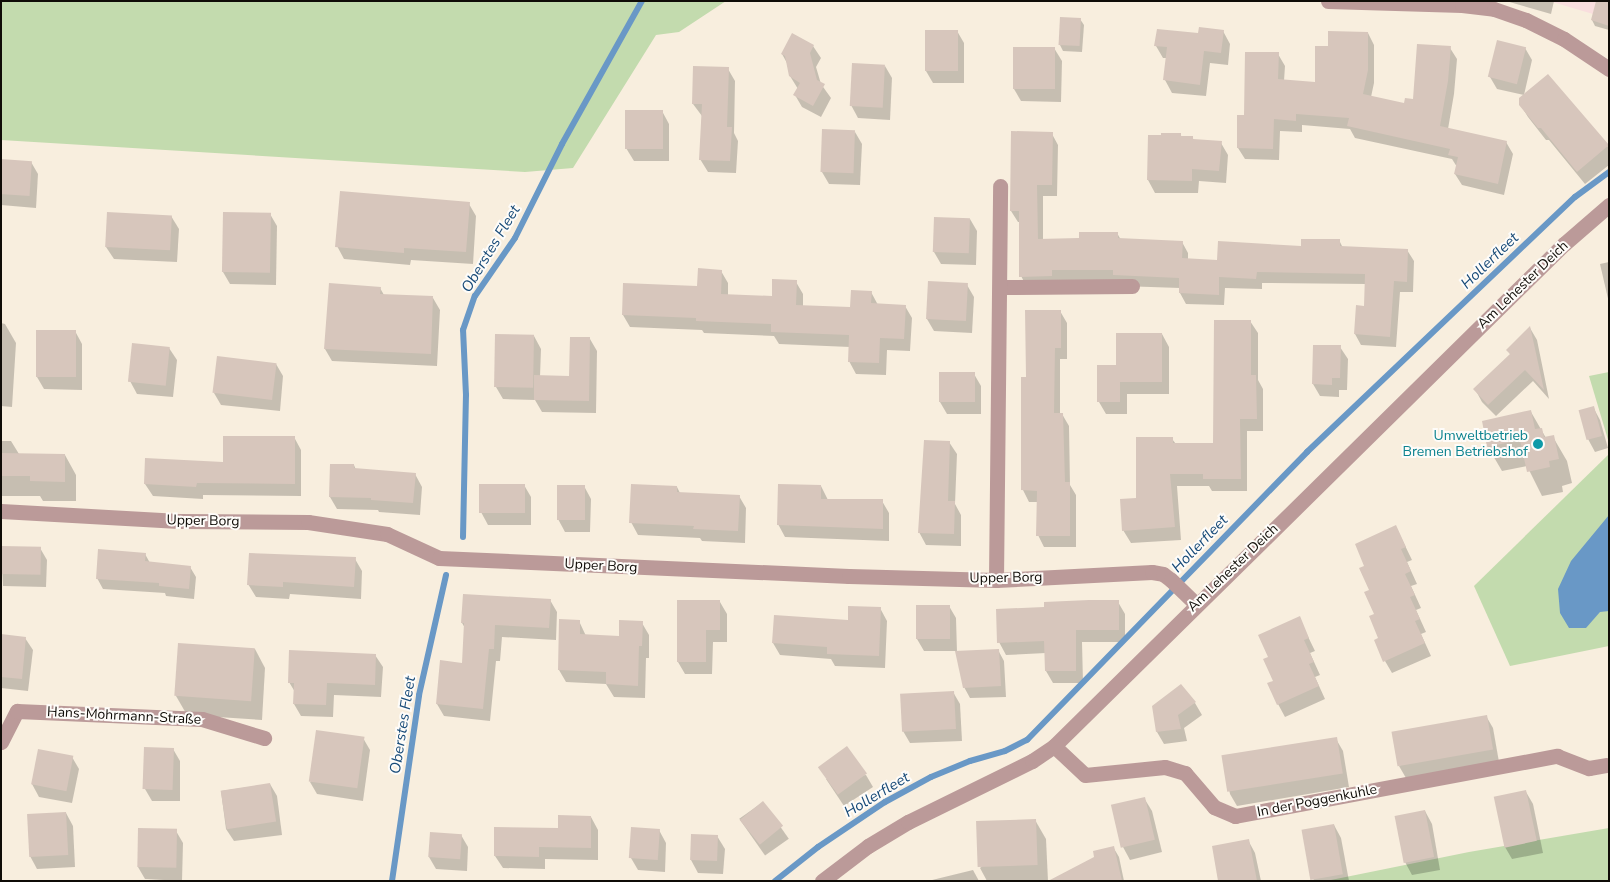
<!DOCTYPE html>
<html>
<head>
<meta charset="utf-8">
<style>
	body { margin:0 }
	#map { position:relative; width:1610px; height:882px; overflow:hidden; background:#f8eede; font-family:"Nunito Sans",sans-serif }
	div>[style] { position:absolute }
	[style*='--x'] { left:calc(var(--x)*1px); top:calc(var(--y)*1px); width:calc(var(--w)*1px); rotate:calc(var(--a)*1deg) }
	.education>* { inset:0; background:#f9dede }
	.green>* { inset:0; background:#c3dbae }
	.water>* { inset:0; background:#6998c6 }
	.shadow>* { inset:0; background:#0003; transform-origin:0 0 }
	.stream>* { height:6px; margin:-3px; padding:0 3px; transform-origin:3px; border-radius:3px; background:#6998c6 }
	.building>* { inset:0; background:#d7c6bc; transform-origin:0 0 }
	.minor>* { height:15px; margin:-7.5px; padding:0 7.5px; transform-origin:7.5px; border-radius:7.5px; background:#bb9a99 }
	.dots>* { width:14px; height:14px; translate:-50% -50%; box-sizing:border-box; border:2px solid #fefcf9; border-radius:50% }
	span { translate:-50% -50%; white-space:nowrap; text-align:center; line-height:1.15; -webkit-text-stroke:4px #fefcf9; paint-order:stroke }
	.street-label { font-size:14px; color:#0f0c07 }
	.culture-label { font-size:14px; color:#0d838f }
	.right { translate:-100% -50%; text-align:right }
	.water-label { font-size:15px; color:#174a78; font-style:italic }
	.frame { position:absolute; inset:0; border:2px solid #0f0c07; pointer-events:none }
</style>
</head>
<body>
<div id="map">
	<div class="education">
		<i style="clip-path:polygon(1549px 1px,1596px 1px,1593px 14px)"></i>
	</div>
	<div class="green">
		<i style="clip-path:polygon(1px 1px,726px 1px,679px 32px,656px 35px,573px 168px,525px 172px,1px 140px)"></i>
		<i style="clip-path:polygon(1609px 372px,1609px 443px,1589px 376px)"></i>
		<i style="clip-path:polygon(1609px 454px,1609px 646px,1510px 666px,1474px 586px)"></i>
		<i style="clip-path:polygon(1609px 828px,1609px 881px,1326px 881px,1469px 852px)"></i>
	</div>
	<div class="water">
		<i style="clip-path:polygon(1609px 515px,1609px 611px,1600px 612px,1586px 628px,1569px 628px,1560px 613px,1558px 589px,1571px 561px)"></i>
	</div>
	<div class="shadow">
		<i style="clip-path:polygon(1506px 1px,1554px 1px,1551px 14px)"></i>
		<i style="clip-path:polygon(1598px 1px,1609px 1px,1609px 30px,1595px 26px,1592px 20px)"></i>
		<i style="clip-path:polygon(1080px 19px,1084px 25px,1082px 52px,1063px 51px,1060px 45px)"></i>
		<i style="clip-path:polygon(957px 31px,964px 43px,964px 83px,933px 83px,926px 71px)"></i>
		<i style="clip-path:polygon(1223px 31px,1230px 44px,1228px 65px,1210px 63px,1206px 96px,1172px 93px,1165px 80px,1167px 58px,1163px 58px,1156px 46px)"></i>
		<i style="clip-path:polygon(1368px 33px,1374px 45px,1374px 83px,1371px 97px,1405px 105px,1414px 101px,1450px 48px,1457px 59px,1454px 94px,1448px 129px,1506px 142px,1513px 154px,1504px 195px,1462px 185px,1455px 174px,1457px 167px,1452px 159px,1355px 138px,1350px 129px,1302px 125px,1302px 132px,1280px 131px,1279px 160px,1245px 159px,1238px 148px,1245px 116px,1278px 54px,1285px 66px,1284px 81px,1316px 84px,1329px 47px)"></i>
		<i style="clip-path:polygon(813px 46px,821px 58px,816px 67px,821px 84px,831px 98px,821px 117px,802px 107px,795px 95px,798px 89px,790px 76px,787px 63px,782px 54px)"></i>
		<i style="clip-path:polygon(1054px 48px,1062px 61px,1061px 102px,1021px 101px,1014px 89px)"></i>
		<i style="clip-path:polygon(1525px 48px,1532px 60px,1524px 95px,1497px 89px,1490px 77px)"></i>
		<i style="clip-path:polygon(885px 66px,892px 78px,890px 120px,858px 118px,851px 105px)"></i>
		<i style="clip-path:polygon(728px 69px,735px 81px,734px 133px,738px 141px,736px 173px,708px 172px,700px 159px,702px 116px,693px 104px)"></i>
		<i style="clip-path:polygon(1548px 76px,1609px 148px,1609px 165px,1585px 184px,1549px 140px,1546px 140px,1528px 117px,1520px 104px)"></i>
		<i style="clip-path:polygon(662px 111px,669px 124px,669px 161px,634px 161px,626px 148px)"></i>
		<i style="clip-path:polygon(855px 132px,862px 144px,860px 185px,829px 184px,822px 172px)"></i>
		<i style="clip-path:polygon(1052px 134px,1058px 145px,1057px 196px,1043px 196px,1043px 240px,1080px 240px,1117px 233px,1121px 240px,1182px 242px,1188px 253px,1188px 260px,1218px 261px,1339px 240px,1343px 248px,1407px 250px,1414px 261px,1413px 292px,1400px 292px,1396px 347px,1361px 345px,1355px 334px,1365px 307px,1366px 284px,1262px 283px,1262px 289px,1225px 288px,1224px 305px,1186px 304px,1180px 293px,1180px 288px,1121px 286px,1027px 287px,1021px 276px,1020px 222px,1018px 222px,1011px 211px)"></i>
		<i style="clip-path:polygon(1180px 134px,1182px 137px,1192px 137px,1194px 140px,1221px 143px,1228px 155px,1226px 183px,1199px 181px,1198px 193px,1155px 193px,1148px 180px,1149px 136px)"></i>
		<i style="clip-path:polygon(1px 160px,31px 162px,38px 174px,36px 208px,1px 205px)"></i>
		<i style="clip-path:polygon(469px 204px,476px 216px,473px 264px,411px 260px,410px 265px,344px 259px,337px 246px)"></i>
		<i style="clip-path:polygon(270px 214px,277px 226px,276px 285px,230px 284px,223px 272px)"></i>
		<i style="clip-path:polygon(171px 216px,179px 229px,177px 262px,114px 259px,106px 247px)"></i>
		<i style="clip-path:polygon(970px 219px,977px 231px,976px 265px,941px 264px,934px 252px)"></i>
		<i style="clip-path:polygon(1609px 262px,1609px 303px,1600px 264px)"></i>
		<i style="clip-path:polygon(721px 271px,728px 283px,728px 296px,773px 297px,796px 282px,803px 294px,803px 307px,851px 308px,871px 292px,878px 305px,905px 306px,912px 318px,910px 351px,887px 350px,886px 375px,856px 374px,849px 361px,850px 347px,779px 344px,774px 336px,704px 333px,702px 330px,630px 327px,623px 315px,698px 287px)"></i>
		<i style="clip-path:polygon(967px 285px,974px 297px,972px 333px,934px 331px,927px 319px)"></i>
		<i style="clip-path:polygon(380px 288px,384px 295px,433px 298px,440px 310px,437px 366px,332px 361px,325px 349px)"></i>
		<i style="clip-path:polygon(1060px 311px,1067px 323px,1067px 359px,1060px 359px,1060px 414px,1062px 414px,1069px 426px,1070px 485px,1076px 495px,1076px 547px,1044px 547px,1038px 535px,1038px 502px,1029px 502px,1023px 490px,1022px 378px,1028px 378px)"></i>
		<i style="clip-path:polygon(1250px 321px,1258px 333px,1258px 380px,1263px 389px,1263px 431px,1247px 431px,1247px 491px,1212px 491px,1209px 486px,1177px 486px,1181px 540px,1131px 543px,1123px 530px,1137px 500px,1172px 439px,1176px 444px,1214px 444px)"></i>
		<i style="clip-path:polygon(1px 323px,5px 324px,16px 343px,12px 407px,1px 406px)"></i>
		<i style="clip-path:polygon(1530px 328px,1537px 340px,1549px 399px,1533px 381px,1496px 416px,1482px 402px,1475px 389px,1511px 356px,1508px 350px)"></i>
		<i style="clip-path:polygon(75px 331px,82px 344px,82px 390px,44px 389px,37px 377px)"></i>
		<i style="clip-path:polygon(1162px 334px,1169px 347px,1169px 394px,1127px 394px,1127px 414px,1106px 414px,1099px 402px,1117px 367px)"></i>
		<i style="clip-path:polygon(534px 336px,541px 349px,540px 377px,570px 377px,590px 339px,597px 351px,596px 413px,542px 412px,535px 400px,503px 399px,496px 387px)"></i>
		<i style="clip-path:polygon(1340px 347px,1348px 359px,1347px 390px,1339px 390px,1339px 397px,1320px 396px,1313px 384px)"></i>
		<i style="clip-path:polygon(169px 348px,177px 360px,173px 397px,137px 394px,130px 381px)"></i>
		<i style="clip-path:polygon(276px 364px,283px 376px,280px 411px,221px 405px,214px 393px)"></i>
		<i style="clip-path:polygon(974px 374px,981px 386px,981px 414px,947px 414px,940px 402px)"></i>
		<i style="clip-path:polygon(1593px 407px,1600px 420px,1608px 448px,1595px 452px,1588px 439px)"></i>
		<i style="clip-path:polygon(1531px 412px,1546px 438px,1553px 437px,1567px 461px,1572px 483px,1562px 486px,1563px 492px,1542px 496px,1527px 466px,1502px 471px,1488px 447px,1483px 422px)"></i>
		<i style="clip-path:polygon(294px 437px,301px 450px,301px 496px,203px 495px,203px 499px,153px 496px,145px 484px,224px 463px)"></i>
		<i style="clip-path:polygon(1px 441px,11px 441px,19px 454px,65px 455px,76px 475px,76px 501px,43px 501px,40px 496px,1px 496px)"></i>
		<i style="clip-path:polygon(949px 442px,957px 454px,955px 504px,961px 515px,961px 546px,926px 545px,919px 532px)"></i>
		<i style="clip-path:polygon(354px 465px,356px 470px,415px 474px,422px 487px,420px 515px,379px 512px,378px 510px,337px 509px,330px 497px)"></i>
		<i style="clip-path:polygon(524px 485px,531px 497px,531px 525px,488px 525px,481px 512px)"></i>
		<i style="clip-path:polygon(584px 486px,591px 499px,590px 532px,565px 532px,558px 519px)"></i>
		<i style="clip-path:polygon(821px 486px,828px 500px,882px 501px,889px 513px,889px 541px,785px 537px,778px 524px)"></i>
		<i style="clip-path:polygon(677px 487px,680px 493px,739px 496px,746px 508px,745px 543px,702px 541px,700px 538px,638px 535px,631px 522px)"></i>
		<i style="clip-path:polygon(1396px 527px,1412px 560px,1407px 562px,1417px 584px,1411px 586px,1421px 608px,1416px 610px,1426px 632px,1421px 634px,1431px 656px,1392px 673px,1385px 661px,1366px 566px)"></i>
		<i style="clip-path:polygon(1px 547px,40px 548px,47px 560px,46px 587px,3px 586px)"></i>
		<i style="clip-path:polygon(145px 554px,150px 563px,190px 567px,196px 577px,194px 599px,166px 596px,165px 593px,103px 589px,97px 578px)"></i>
		<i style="clip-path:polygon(355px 559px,362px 571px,361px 599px,290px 594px,289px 599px,256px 597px,248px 584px)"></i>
		<i style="clip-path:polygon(550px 600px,557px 612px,556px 640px,502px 637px,500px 661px,496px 661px,490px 721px,444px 716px,437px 704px,463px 664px,465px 628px,462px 623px)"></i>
		<i style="clip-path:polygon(720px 602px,727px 614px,727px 642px,713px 642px,712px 674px,685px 674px,678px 662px)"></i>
		<i style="clip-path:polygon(1118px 602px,1125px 614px,1125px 642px,1082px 642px,1083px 683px,1053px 683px,1046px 671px,1046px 653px,1006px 655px,999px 642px)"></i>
		<i style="clip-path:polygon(949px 606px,956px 618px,957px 652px,998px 650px,1004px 661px,1006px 697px,970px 698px,964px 687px,956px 651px,924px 651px,917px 639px)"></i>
		<i style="clip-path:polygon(880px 608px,887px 621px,885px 668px,835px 666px,831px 659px,780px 655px,773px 643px,849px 621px)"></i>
		<i style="clip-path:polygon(1299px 618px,1315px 651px,1310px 653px,1320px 675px,1315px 677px,1325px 699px,1285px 717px,1278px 704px,1270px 658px)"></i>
		<i style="clip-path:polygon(579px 621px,586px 636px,620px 637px,642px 623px,649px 635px,649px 658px,646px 658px,645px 698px,614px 697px,606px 684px,566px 682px,559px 670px)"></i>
		<i style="clip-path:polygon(1px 635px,25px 638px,33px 650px,28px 691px,1px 688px)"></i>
		<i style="clip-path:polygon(179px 644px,255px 649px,265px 668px,262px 720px,187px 715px,176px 696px)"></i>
		<i style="clip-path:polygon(375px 655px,383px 667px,381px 697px,334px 695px,333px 717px,301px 716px,294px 704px,295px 692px,289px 682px)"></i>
		<i style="clip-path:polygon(953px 692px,960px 704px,962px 741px,910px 743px,903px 731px)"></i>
		<i style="clip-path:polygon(1195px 703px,1202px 715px,1184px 728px,1187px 741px,1164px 744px,1157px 732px,1154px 707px)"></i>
		<i style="clip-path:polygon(1486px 716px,1493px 728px,1499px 762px,1406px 778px,1399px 766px)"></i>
		<i style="clip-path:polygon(363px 738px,370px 750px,363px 801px,317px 794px,310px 782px)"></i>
		<i style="clip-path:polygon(1336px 739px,1343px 751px,1349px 787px,1237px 806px,1230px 794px,1223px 759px)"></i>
		<i style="clip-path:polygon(173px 749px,180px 761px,180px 801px,152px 801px,145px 789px)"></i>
		<i style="clip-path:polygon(72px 757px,79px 769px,72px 803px,39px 797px,32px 784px)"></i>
		<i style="clip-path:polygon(866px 775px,873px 787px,844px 806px,826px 779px)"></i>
		<i style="clip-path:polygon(270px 784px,277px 796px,282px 835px,234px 841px,226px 829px,221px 791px)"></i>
		<i style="clip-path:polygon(1526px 792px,1533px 804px,1543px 853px,1512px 859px,1505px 847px,1495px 798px)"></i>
		<i style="clip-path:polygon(1144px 798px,1152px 811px,1162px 852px,1130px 860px,1123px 847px)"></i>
		<i style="left:763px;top:802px;width:45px;height:29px;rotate:55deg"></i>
		<i style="clip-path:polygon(1425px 811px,1432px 824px,1440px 870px,1412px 875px,1405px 862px)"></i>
		<i style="clip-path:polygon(66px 813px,73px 826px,75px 867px,37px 869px,30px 856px,28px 815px)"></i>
		<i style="clip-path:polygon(591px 817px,598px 830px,598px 860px,545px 859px,545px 869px,503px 868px,495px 856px)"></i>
		<i style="clip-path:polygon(1035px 820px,1046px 839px,1048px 881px,987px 881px,980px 868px)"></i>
		<i style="clip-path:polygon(1334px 825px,1341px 838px,1349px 881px,1313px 881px)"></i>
		<i style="clip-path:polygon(659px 830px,666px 843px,665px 872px,638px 870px,631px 858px)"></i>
		<i style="clip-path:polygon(176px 831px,183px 843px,182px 881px,145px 879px,138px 867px)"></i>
		<i style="clip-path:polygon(461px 835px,468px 847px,467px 871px,436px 869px,429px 857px)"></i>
		<i style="clip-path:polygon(692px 835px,717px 836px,725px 849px,723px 874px,698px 873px,691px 860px)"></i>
		<i style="clip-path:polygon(1248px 840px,1255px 853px,1261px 881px,1220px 881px)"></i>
		<i style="clip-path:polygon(1113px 847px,1119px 857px,1124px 881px,1055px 881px)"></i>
		<i style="clip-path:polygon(973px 870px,979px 881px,928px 881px)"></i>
	</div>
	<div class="stream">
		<i style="--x:463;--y:537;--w:142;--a:-88.8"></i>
		<i style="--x:466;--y:395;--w:65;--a:-92.6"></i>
		<i style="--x:463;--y:330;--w:36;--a:-71"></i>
		<i style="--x:475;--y:296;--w:70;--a:-55.4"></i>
		<i style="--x:515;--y:238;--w:105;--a:-63.4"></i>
		<i style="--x:562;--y:144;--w:164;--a:-60.8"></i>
		<i style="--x:392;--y:881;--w:188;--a:-81.7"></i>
		<i style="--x:419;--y:695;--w:123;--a:-77.3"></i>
		<i style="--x:775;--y:881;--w:55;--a:-38.3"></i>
		<i style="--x:818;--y:847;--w:81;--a:-33.9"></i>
		<i style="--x:885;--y:802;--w:52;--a:-28.5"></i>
		<i style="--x:931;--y:777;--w:42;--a:-22.3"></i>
		<i style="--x:970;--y:761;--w:36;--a:-16"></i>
		<i style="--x:1005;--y:751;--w:25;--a:-27"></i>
		<i style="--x:1027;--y:740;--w:402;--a:-45.8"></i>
		<i style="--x:1307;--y:452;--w:370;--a:-43.6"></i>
		<i style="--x:1575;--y:197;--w:42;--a:-36.3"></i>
	</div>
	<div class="building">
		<i style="clip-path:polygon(1596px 1px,1609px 1px,1609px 26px,1591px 20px)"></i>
		<i style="left:1060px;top:17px;width:21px;height:28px;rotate:3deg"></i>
		<i style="clip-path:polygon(1199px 27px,1224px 30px,1221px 53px,1204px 51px,1200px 85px,1163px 80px,1167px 47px,1154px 46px,1157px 29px,1198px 33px)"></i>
		<i style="left:925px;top:30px;width:33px;height:41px"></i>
		<i style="clip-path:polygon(1328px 31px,1368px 32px,1368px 70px,1363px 94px,1404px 103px,1405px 98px,1413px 99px,1417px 44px,1451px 46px,1448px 81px,1440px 126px,1507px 141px,1498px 184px,1454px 174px,1458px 157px,1448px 155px,1450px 149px,1347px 126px,1349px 118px,1296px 114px,1296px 121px,1274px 119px,1273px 149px,1237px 148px,1237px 115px,1244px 115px,1245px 52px,1279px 52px,1278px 79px,1315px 82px,1315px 46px,1328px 46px)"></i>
		<i style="clip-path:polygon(792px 33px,814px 45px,810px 53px,817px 80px,825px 84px,813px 106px,793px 95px,800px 83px,789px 76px,785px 56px,781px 54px)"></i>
		<i style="left:1497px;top:40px;width:30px;height:38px;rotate:14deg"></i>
		<i style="left:1013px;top:47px;width:42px;height:42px"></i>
		<i style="left:852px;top:63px;width:33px;height:43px;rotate:3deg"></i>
		<i style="clip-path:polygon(693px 66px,729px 67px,727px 127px,732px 127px,730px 161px,699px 160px,702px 104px,692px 104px)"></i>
		<i style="clip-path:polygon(1548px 74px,1609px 145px,1577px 172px,1541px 128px,1538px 128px,1519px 105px,1519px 98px)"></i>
		<i style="left:625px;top:110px;width:38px;height:39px"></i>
		<i style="left:822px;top:129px;width:33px;height:43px;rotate:2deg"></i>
		<i style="clip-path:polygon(1011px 131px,1053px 132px,1052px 185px,1037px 185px,1038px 239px,1079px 238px,1079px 232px,1118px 232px,1118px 238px,1183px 241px,1182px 258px,1217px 260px,1218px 241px,1301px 246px,1301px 239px,1340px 239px,1340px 246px,1408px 249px,1407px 282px,1394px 281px,1390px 337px,1354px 334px,1356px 305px,1364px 306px,1365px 274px,1257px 272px,1256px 279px,1219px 277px,1219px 295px,1179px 293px,1179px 278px,1113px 275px,1113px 270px,1052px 270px,1052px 276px,1019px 277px,1019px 211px,1010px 211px)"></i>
		<i style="clip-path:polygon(1161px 133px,1181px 133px,1181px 136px,1193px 136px,1193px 139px,1222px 141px,1219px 171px,1192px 169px,1192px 181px,1147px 180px,1148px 135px,1161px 135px)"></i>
		<i style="left:1px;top:159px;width:31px;height:35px;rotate:4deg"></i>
		<i style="clip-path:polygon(340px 191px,470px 202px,466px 252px,404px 248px,404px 253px,335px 247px)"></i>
		<i style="left:107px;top:212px;width:65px;height:35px;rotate:3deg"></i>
		<i style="left:223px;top:212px;width:48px;height:60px;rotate:1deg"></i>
		<i style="left:934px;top:217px;width:36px;height:35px;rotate:2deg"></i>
		<i style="clip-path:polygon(698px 268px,722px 270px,721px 294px,772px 296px,772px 279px,797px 280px,796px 305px,850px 307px,851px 290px,872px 291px,871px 303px,906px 305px,904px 339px,880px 338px,879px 363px,848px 362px,849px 335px,771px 332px,771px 324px,696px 321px,696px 318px,622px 315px,623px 283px,697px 286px)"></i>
		<i style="left:928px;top:281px;width:40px;height:38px;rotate:3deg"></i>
		<i style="clip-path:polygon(329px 283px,381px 287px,380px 294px,433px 296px,431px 354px,324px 349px)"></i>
		<i style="clip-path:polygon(1025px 310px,1061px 310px,1061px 348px,1055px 348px,1054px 413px,1063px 413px,1065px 482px,1070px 482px,1070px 536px,1036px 536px,1037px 491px,1021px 490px,1021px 377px,1026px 377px)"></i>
		<i style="clip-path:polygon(1214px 320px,1251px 320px,1251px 375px,1256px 375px,1257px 419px,1240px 419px,1241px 479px,1203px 479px,1203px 474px,1170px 474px,1175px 527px,1122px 531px,1120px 499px,1136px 498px,1136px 437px,1173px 437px,1173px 443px,1213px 443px)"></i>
		<i style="clip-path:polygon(1530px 326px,1544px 390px,1525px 370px,1488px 405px,1473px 389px,1510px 354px,1506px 350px)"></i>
		<i style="left:36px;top:330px;width:40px;height:47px"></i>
		<i style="clip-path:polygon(1116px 333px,1162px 333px,1162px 382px,1120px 382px,1120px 402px,1097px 402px,1097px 365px,1116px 365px)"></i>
		<i style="left:495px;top:334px;width:39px;height:53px;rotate:1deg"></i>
		<i style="clip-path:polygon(570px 337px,590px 337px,589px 401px,534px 400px,534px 375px,569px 376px)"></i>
		<i style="left:132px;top:343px;width:38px;height:39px;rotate:6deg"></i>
		<i style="clip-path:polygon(1313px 345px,1341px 345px,1340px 378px,1332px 378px,1332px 385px,1312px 384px)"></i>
		<i style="left:217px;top:356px;width:60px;height:37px;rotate:7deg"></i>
		<i style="left:939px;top:372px;width:36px;height:30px"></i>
		<i style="left:1594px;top:406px;width:31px;height:16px;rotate:75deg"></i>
		<i style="clip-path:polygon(1531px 410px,1535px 429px,1542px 428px,1544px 437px,1554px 435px,1559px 459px,1549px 461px,1550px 467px,1527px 472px,1520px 440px,1487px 447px,1482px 421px)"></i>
		<i style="clip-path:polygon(223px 436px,295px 436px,295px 484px,197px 483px,196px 487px,144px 484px,145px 458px,223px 462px)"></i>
		<i style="clip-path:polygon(924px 440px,950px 441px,948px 501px,955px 501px,954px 534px,918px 533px)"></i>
		<i style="clip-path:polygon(1px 453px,65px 454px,65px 482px,30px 481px,30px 476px,1px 476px)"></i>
		<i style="clip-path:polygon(330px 464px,354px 464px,354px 468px,416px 473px,413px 503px,371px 500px,371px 498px,329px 497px)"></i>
		<i style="left:479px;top:484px;width:46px;height:29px"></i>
		<i style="clip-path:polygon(631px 484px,677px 486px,677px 492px,740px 495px,738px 531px,693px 529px,694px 526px,629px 523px)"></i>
		<i style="clip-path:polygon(778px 484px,821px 485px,821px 499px,883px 499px,883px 529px,777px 525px)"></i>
		<i style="left:557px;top:485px;width:28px;height:35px"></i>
		<i style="clip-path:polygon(1396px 525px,1406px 547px,1401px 549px,1411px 571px,1405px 574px,1415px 595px,1410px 597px,1420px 619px,1415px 621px,1425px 643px,1383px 662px,1374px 640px,1378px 638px,1369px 616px,1374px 614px,1364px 592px,1369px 590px,1359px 568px,1364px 566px,1355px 544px)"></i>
		<i style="left:1px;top:546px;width:40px;height:28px;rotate:1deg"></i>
		<i style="clip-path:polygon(98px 549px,146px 553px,145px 561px,191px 566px,189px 589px,159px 586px,159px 583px,96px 579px)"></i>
		<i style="clip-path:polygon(249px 553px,356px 557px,354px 587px,283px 582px,283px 587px,247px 585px)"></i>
		<i style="clip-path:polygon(463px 594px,551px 599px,549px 628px,495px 625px,494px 649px,489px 649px,483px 709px,436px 704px,440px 660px,462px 663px,464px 623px,461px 623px)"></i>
		<i style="clip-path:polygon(677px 600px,720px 600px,720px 630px,706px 630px,706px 662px,677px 662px)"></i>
		<i style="clip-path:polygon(1089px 600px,1119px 600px,1119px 630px,1076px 630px,1076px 671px,1045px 671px,1044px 641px,997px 643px,996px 609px,1044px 607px,1044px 602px)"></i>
		<i style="left:916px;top:605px;width:34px;height:34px"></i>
		<i style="clip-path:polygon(848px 606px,881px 607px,879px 656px,827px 654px,827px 647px,772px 643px,774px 615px,848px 620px)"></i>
		<i style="clip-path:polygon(1300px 616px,1309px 638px,1304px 640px,1314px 662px,1309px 664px,1319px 686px,1277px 705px,1267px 683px,1273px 681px,1263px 659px,1268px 657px,1258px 635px)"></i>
		<i style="clip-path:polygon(559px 619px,580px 620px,580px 634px,619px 636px,619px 620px,643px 621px,642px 646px,639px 646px,638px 686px,606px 684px,606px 672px,558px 670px)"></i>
		<i style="clip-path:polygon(1px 634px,26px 637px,22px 679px,1px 677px)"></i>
		<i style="left:178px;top:643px;width:77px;height:53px;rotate:4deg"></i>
		<i style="clip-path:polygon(999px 649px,1001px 686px,963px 688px,955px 651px)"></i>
		<i style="clip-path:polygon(289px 650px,376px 654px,375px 685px,327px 683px,326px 705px,293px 704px,294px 683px,288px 683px)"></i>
		<i style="clip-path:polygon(1181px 684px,1196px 702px,1178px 715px,1181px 729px,1156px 732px,1152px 706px)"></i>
		<i style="left:954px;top:691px;width:38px;height:54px;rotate:87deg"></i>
		<i style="left:1487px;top:715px;width:35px;height:97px;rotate:80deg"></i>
		<i style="left:316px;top:730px;width:49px;height:52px;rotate:8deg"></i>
		<i style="left:1337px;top:737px;width:37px;height:117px;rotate:81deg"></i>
		<i style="left:847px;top:746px;width:34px;height:36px;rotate:54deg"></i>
		<i style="left:144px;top:747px;width:30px;height:42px;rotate:2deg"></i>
		<i style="left:38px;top:749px;width:36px;height:36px;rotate:11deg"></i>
		<i style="left:270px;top:783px;width:39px;height:50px;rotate:81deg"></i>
		<i style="left:1526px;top:790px;width:52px;height:33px;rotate:78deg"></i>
		<i style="left:1145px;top:797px;width:44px;height:35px;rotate:77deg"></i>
		<i style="left:763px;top:801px;width:32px;height:30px;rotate:51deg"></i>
		<i style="left:1425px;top:810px;width:48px;height:31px;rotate:79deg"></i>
		<i style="left:66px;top:812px;width:43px;height:39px;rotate:87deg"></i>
		<i style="clip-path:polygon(558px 815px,591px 816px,591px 848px,539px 847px,539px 857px,494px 856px,494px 827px,558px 828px)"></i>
		<i style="left:1036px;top:819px;width:46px;height:60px;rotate:88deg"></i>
		<i style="left:1334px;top:824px;width:51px;height:33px;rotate:80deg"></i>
		<i style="left:631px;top:827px;width:29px;height:31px;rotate:4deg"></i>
		<i style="left:138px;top:828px;width:39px;height:39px;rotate:1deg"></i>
		<i style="left:430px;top:832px;width:32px;height:25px;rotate:4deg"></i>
		<i style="left:691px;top:834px;width:27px;height:26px;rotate:2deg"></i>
		<i style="clip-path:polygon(1249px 839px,1257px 881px,1218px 881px,1212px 846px)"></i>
		<i style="clip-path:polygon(1114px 846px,1122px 881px,1048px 881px,1094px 857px,1093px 851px)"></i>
	</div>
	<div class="minor">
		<i style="--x:1328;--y:1;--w:134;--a:1.7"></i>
		<i style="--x:1462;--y:5;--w:32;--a:7"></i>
		<i style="--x:1494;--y:9;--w:34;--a:19"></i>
		<i style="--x:1526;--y:20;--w:42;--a:26.6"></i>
		<i style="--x:1564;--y:39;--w:54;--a:33.7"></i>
		<i style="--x:1000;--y:287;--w:132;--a:-0.4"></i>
		<i style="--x:1;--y:511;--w:178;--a:3.2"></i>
		<i style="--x:179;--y:521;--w:129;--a:0.4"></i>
		<i style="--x:308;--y:522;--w:80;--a:8.6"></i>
		<i style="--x:387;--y:534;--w:57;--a:24.8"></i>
		<i style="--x:439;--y:558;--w:410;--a:2.5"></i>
		<i style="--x:849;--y:576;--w:147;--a:1.6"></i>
		<i style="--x:996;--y:580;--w:156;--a:-2.9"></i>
		<i style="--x:1152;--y:572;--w:11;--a:10"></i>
		<i style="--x:1163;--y:574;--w:10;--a:37"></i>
		<i style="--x:1171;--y:580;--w:35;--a:44"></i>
		<i style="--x:996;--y:580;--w:394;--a:-89.4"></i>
		<i style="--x:1;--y:742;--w:35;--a:-63"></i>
		<i style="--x:17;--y:711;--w:185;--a:2.5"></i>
		<i style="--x:202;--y:719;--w:65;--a:17"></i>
		<i style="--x:1054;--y:746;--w:42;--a:43.1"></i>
		<i style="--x:1085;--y:775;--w:80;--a:-5.7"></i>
		<i style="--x:1165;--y:767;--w:21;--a:17"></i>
		<i style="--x:1185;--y:773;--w:45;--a:49.5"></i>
		<i style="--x:1214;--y:807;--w:23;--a:23"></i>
		<i style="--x:1235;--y:816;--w:328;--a:-10.6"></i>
		<i style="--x:1557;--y:756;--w:34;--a:21"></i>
		<i style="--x:1589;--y:768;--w:17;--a:-10"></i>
		<i style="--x:822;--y:881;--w:58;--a:-37.3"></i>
		<i style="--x:868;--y:846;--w:47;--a:-31"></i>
		<i style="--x:908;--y:822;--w:138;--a:-26.2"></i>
		<i style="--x:1032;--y:761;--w:27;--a:-34"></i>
		<i style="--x:1054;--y:746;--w:716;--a:-44.55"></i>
		<i style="--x:1564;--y:244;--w:60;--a:-40.9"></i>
	</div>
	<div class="dots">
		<i style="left:1538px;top:444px;background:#0f9aa8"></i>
	</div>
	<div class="street-label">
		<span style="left:1523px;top:285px;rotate:-44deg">Am Lehester Deich</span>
		<span style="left:203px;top:521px;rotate:1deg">Upper Borg</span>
		<span style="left:601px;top:566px;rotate:3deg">Upper Borg</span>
		<span style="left:1233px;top:568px;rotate:-44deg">Am Lehester Deich</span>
		<span style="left:1006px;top:578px;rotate:-1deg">Upper Borg</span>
		<span style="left:124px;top:716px;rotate:3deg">Hans-Mohrmann-Straße</span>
		<span style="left:1317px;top:801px;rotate:-11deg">In der Poggenkuhle</span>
	</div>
	<div class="culture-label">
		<span class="right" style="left:1528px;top:444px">Umweltbetrieb<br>Bremen Betriebshof</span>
	</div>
	<div class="water-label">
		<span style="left:491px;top:249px;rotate:-59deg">Oberstes Fleet</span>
		<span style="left:1490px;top:261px;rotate:-44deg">Hollerfleet</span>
		<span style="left:1200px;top:544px;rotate:-46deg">Hollerfleet</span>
		<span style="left:403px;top:725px;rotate:-81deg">Oberstes Fleet</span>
		<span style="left:877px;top:795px;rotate:-31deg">Hollerfleet</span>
	</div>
	<div class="frame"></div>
</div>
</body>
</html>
